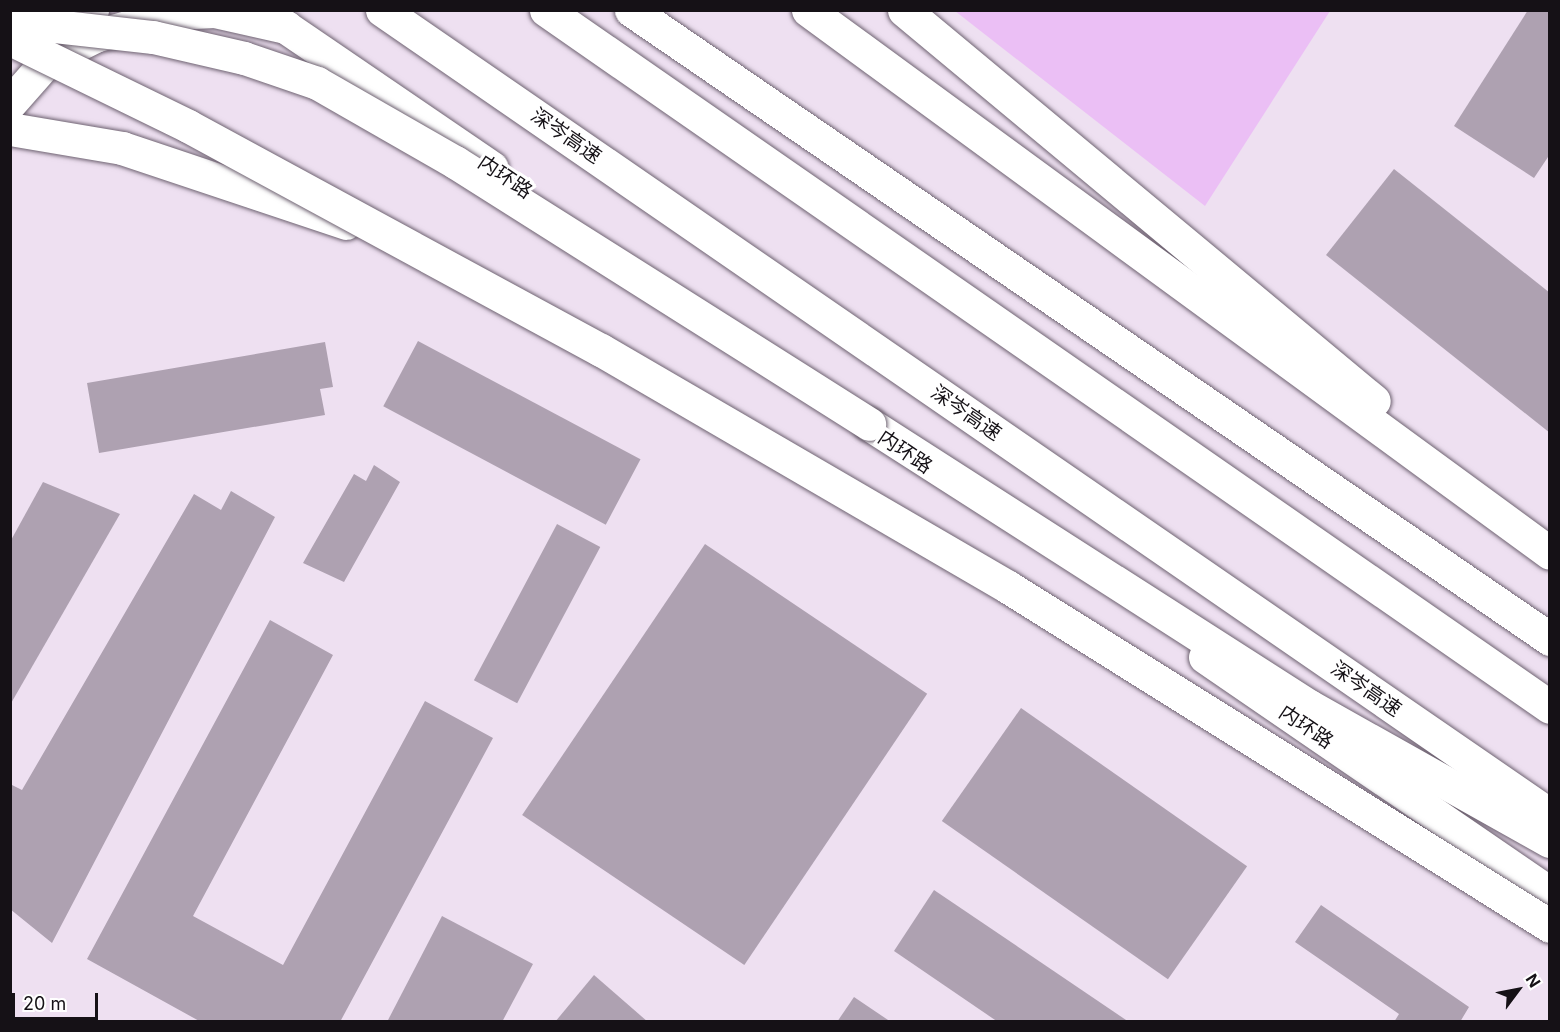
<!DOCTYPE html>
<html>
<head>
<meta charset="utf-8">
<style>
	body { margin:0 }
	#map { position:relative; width:1560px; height:1032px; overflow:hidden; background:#eee0f1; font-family:Inter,"Noto Sans SC",sans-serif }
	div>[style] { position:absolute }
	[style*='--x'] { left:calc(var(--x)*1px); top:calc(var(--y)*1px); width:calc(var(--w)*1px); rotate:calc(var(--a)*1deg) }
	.green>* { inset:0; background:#ebbff5 }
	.building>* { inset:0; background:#aea1b1; transform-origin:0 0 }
	.roads { filter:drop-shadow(0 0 2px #6e6271) drop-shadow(0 0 2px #6e6271) }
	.secondary>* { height:33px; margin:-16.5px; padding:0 16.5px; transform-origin:16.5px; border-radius:16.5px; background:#fff }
	.primary>* { height:33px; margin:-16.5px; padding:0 16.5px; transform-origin:16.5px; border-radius:16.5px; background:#fff }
	.motorway>* { height:33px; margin:-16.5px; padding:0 16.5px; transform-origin:16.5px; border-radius:16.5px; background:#fff }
	.bridges { filter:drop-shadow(0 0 2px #6e6271) drop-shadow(0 0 2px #6e6271) }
	.motorway-bridge>* { height:33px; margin:-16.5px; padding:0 16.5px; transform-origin:16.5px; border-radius:16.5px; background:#fff }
	span { translate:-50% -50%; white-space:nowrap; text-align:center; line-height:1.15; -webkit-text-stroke:6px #fff; paint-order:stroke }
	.street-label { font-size:20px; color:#151116 }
	.frame { position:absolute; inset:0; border:12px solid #151116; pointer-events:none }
	.north { position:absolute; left:1488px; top:960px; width:60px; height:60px; -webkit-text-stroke:4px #fff; paint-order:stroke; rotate:58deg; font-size:16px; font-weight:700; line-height:24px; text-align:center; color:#151116 }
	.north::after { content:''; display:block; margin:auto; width:21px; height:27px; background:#151116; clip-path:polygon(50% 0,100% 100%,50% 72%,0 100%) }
	.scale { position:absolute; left:12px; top:993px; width:86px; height:27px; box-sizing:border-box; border:3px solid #151116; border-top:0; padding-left:8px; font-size:18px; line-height:21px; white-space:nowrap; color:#151116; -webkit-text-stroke:4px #fff; paint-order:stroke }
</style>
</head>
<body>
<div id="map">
	<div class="green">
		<i style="clip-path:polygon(955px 11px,1330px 11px,1205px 206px)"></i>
	</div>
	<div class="building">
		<i style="clip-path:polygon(1528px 10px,1550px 10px,1550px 154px,1534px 178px,1454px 126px)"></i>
		<i style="clip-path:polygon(1394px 169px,1550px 293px,1550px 433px,1326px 255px)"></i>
		<i style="left:418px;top:341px;width:252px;height:74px;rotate:28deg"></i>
		<i style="clip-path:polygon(325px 342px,333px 387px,320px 389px,325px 415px,99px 453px,87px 383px)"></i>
		<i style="clip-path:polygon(374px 465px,400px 482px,344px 582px,303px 563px,354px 474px,366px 481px)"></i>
		<i style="clip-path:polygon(43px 482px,120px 514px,10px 705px,10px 542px)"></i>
		<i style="clip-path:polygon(231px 491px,275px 517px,52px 943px,10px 909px,10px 784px,22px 790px,194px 494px,221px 510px)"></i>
		<i style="left:557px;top:524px;width:49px;height:177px;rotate:28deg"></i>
		<i style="left:705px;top:544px;width:268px;height:327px;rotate:34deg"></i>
		<i style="clip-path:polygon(270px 620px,333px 655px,193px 916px,283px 965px,425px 701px,493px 738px,340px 1022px,201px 1022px,87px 959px)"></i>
		<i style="left:1021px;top:708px;width:276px;height:138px;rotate:35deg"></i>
		<i style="clip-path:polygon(934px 890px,1129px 1022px,998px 1022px,894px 951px)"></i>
		<i style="clip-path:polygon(1321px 905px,1469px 1007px,1460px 1022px,1394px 1022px,1399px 1014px,1295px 942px)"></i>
		<i style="clip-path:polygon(442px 916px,533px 964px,502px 1022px,387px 1022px)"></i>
		<i style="clip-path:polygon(594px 975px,648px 1022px,555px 1022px)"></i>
		<i style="clip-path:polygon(854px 997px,891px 1022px,837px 1022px)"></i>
	</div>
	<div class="roads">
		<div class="secondary">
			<i style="--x:631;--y:10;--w:1114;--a:34.39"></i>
			<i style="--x:262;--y:11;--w:278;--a:34.3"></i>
			<i style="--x:1205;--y:657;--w:418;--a:34.4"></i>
		</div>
		<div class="primary">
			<i style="--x:45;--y:61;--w:56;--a:-26.6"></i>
			<i style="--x:95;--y:36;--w:83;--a:-16"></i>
			<i style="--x:175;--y:13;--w:39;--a:-3"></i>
			<i style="--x:214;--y:11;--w:74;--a:12.5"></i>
			<i style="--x:10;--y:103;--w:124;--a:-48.6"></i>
		</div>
		<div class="motorway">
			<i style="--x:382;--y:10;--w:1419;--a:34.58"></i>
			<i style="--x:546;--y:10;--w:1222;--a:34.77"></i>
			<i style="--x:808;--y:10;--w:919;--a:36.2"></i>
			<i style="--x:904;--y:10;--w:611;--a:39.76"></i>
			<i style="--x:10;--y:129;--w:114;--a:9.6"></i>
			<i style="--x:122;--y:148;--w:236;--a:18.5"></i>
			<i style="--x:869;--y:424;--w:523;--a:32.66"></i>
			<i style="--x:1309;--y:706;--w:276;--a:29.3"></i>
		</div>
	</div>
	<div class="bridges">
		<div class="motorway-bridge">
			<i style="--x:10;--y:21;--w:144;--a:6.4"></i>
			<i style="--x:153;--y:37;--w:93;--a:13"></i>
			<i style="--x:244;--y:58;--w:77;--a:18.9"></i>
			<i style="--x:317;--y:83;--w:159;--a:29.8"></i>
			<i style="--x:455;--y:162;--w:490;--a:32.3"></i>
			<i style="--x:10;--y:39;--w:198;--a:26"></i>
			<i style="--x:188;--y:126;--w:470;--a:28.5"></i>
			<i style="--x:601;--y:350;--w:471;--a:30.2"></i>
			<i style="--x:1008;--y:587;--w:639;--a:32.02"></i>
		</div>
	</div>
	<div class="street-label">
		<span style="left:566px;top:136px;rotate:35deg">深岑高速</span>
		<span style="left:505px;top:177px;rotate:34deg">内环路</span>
		<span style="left:966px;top:413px;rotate:35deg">深岑高速</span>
		<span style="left:905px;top:452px;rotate:34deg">内环路</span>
		<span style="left:1366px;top:689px;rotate:35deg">深岑高速</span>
		<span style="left:1306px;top:727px;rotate:34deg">内环路</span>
	</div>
	<div class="frame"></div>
	<div class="north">N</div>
	<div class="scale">20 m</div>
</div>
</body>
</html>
